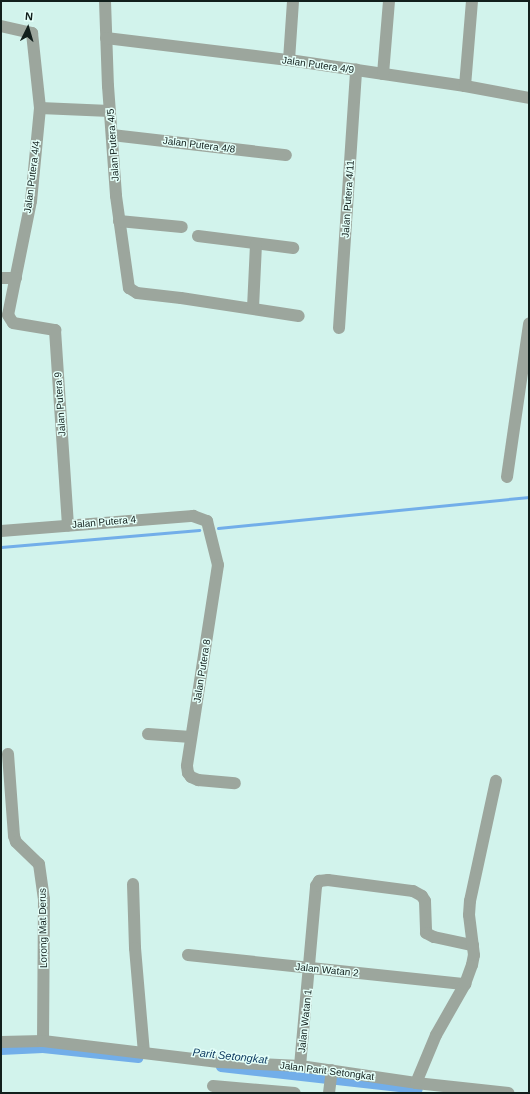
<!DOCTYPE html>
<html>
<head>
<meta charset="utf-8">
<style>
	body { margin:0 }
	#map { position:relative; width:530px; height:1094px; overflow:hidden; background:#d2f3ec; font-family:Helvetica,sans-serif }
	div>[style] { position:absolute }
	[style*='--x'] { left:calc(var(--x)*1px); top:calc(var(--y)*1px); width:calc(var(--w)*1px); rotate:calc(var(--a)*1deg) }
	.stream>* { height:3px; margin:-1.5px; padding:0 1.5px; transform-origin:1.5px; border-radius:1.5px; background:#72aee9 }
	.canal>* { height:10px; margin:-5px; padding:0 5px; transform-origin:5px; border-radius:5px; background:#72aee9 }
	.minor>* { height:12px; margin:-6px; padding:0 6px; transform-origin:6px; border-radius:6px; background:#9ca69d }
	span { translate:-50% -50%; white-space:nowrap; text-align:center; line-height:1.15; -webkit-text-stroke:3px #e4fff9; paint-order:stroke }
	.street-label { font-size:10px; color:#121f1c }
	.water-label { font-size:11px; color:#0c395f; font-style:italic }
	.frame { position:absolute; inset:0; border:2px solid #121f1c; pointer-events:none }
	.north { position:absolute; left:8px; top:8px; width:40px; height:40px; -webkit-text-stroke:3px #e4fff9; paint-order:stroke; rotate:5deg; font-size:11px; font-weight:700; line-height:16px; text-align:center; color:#121f1c }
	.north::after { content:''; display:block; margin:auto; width:14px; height:18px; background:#121f1c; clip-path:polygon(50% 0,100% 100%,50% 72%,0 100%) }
</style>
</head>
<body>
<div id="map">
	<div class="stream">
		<i style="--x:218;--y:528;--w:313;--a:-5.7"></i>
		<i style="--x:1;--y:547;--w:199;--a:-4.9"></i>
	</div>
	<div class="canal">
		<i style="--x:1;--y:1050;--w:42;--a:-2.7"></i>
		<i style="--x:43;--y:1048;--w:96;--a:6"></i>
		<i style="--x:221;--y:1067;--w:198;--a:6.4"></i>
	</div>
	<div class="minor">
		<i style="--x:105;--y:1;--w:85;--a:88"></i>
		<i style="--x:108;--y:86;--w:110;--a:85.8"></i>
		<i style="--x:116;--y:196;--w:93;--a:82"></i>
		<i style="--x:129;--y:288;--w:9;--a:32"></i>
		<i style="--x:137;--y:293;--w:44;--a:6.5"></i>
		<i style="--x:181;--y:298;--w:119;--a:8.7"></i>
		<i style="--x:1;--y:26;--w:32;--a:13"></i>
		<i style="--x:32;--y:33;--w:75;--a:83.9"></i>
		<i style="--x:40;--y:108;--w:93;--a:95.5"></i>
		<i style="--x:31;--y:201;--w:116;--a:101.4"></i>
		<i style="--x:8;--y:315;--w:9;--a:58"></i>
		<i style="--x:13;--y:323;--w:43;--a:9.5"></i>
		<i style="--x:55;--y:330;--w:196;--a:86.2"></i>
		<i style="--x:106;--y:38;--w:184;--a:6.9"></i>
		<i style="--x:289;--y:60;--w:178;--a:8.4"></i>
		<i style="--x:465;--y:86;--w:65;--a:10.6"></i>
		<i style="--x:289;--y:60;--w:59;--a:-86.1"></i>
		<i style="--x:383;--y:74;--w:73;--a:-85.3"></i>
		<i style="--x:465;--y:86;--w:85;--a:-85.3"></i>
		<i style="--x:40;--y:108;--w:70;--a:2.5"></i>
		<i style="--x:112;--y:135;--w:175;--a:6.6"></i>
		<i style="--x:119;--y:221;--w:63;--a:5.4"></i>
		<i style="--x:198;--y:236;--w:96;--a:7.2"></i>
		<i style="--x:1;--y:278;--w:15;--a:0"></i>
		<i style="--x:253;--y:308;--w:64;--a:-87.3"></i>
		<i style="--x:339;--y:328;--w:259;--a:-86.2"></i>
		<i style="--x:507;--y:477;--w:155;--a:-81.8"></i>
		<i style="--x:1;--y:531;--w:193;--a:-4.5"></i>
		<i style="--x:193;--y:516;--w:15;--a:20"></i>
		<i style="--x:207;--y:521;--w:45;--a:76"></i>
		<i style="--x:218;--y:565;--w:203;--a:98.8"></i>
		<i style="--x:187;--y:766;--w:7;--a:82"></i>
		<i style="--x:188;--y:773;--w:5;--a:53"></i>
		<i style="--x:191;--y:777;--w:8;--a:23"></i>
		<i style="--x:198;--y:780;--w:37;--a:5"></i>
		<i style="--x:148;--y:734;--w:43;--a:4"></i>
		<i style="--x:8;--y:754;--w:82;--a:85.8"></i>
		<i style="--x:14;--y:836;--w:6;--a:72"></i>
		<i style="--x:16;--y:842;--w:32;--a:44"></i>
		<i style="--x:39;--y:864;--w:35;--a:82"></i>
		<i style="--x:44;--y:899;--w:142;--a:90.4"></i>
		<i style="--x:133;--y:884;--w:64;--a:88.2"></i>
		<i style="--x:135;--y:948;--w:104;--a:85.1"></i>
		<i style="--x:188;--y:955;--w:279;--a:6"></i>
		<i style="--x:1;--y:1042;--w:42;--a:-1.4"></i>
		<i style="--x:43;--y:1041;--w:177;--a:6.8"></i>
		<i style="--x:219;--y:1062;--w:81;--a:2.8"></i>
		<i style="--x:300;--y:1066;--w:117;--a:8.3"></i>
		<i style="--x:416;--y:1083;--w:93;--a:6.2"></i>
		<i style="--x:300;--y:1066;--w:181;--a:-84.9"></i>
		<i style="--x:316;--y:886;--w:6;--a:-59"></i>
		<i style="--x:319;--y:881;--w:9;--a:-6"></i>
		<i style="--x:328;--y:880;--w:86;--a:7.4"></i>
		<i style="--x:413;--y:891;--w:10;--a:29"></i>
		<i style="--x:422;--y:896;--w:6;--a:59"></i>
		<i style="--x:425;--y:901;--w:32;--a:88"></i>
		<i style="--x:426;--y:933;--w:9;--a:27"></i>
		<i style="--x:434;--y:937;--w:40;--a:12"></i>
		<i style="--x:416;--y:1083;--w:52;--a:-67.4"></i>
		<i style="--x:436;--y:1035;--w:59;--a:-60.4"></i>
		<i style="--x:465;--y:984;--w:20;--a:-70"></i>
		<i style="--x:472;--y:965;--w:10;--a:-79"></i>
		<i style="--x:474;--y:955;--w:40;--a:-97.1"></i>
		<i style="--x:469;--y:915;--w:14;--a:-86"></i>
		<i style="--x:470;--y:901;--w:123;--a:-77.8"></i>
		<i style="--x:213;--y:1086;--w:82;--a:4.9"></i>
		<i style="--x:329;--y:1093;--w:23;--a:-83"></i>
	</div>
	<div class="street-label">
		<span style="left:318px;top:65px;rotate:8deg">Jalan Putera 4/9</span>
		<span style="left:113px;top:145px;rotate:-94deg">Jalan Putera 4/5</span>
		<span style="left:199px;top:145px;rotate:7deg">Jalan Putera 4/8</span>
		<span style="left:32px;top:177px;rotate:-83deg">Jalan Putera 4/4</span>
		<span style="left:348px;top:199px;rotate:-86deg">Jalan Putera 4/11</span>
		<span style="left:60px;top:404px;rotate:-94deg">Jalan Putera 9</span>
		<span style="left:104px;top:522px;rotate:-5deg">Jalan Putera 4</span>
		<span style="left:202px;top:671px;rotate:-81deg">Jalan Putera 8</span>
		<span style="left:43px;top:928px;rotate:-91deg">Lorong Mat Derus</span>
		<span style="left:327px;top:970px;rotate:6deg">Jalan Watan 2</span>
		<span style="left:305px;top:1021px;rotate:-84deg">Jalan Watan 1</span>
		<span style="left:327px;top:1071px;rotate:7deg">Jalan Parit Setongkat</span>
	</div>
	<div class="water-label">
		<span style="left:230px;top:1056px;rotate:6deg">Parit Setongkat</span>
	</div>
	<div class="frame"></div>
	<div class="north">N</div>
</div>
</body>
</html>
